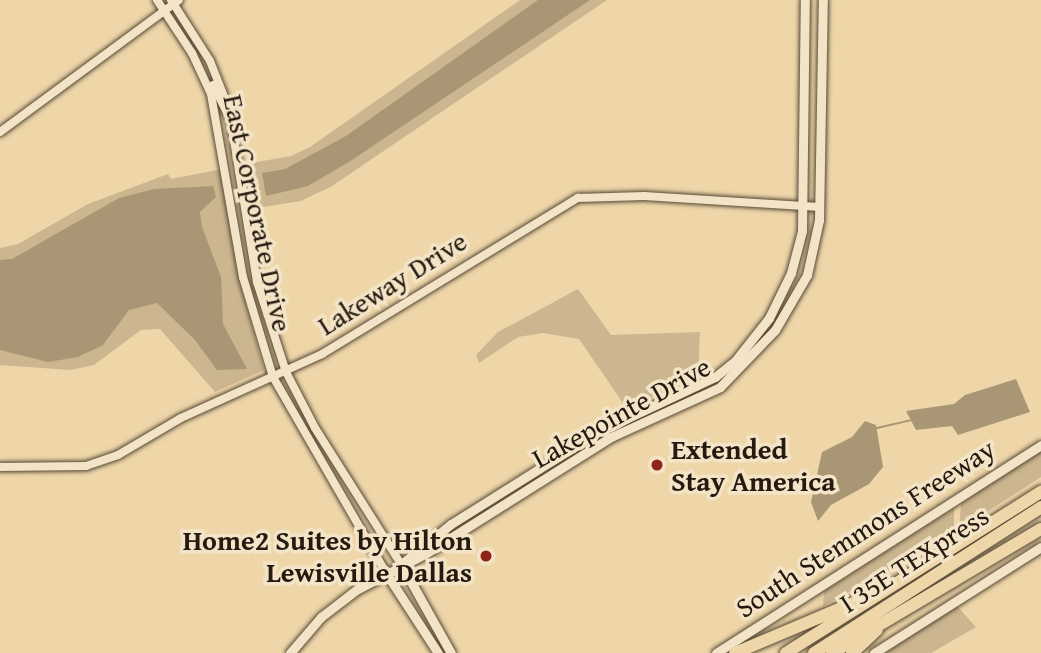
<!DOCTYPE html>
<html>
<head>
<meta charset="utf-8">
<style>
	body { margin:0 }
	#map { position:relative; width:1041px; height:653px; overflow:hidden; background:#eed6a9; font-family:"Gentium Book Plus",serif }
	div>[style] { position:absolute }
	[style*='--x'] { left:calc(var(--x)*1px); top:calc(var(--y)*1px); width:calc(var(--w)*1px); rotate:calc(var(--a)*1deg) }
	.green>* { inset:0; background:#ccb68f }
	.water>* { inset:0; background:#a99675 }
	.stream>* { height:2px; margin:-1px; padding:0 1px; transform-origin:1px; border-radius:1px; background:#a99675 }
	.roads { filter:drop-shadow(0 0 2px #564936) drop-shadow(0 0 2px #564936) }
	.tertiary>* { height:8px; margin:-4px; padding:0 4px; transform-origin:4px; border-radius:4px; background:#f4e4c7 }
	.secondary>* { height:9px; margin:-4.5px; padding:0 4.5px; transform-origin:4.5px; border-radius:4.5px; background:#f4e4c7 }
	.motorway>* { height:12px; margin:-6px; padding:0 6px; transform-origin:6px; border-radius:6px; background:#eed6a9 }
	.dots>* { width:19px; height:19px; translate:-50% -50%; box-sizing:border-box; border:4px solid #f4e4c7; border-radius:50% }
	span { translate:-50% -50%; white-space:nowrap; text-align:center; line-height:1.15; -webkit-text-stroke:7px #f4e4c7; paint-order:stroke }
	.street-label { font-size:28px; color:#241a10 }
	.poi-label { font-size:28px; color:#241a10; font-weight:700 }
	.left { translate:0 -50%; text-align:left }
	.right { translate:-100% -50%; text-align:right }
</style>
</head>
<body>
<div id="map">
	<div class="green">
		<i style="clip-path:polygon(520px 0,607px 0,332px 186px,301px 201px,251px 209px,246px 164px,291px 156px,310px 147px)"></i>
		<i style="clip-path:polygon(222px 169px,242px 290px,264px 370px,215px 392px,160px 329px,141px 330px,94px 365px,70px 370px,0 365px,0 248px,18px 244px,88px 204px,168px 174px,171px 179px)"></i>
		<i style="clip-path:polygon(578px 289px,611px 335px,700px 332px,698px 374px,656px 396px,623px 403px,579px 339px,543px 333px,518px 337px,479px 363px,476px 355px,498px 332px)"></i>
		<i style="clip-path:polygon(1041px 451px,1041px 477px,959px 530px,961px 503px)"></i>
		<i style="clip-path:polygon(954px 508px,954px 535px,823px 606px,824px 591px)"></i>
		<i style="clip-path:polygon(956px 605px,976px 627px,931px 653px,880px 653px)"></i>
	</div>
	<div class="water">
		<i style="clip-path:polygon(538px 0,590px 0,352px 160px,308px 186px,266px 196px,262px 173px,285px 169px,346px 136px)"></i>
		<i style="clip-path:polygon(213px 186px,216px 197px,200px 212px,202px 227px,221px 277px,223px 324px,247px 369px,217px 370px,195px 340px,157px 303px,129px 310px,103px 345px,78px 357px,48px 362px,0 350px,0 260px,12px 259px,119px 198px,154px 189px)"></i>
		<i style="clip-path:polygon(1016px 379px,1030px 412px,958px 435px,952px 426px,916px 430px,906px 411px,954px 404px,965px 395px)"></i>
		<i style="clip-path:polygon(865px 421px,876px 425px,883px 467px,869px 484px,831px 505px,818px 521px,811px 502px,822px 452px,852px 437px)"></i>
	</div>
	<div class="stream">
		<i style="--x:877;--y:428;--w:35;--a:-13"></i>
	</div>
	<div class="roads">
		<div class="tertiary">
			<i style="--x:157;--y:0;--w:64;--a:56.6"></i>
			<i style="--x:192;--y:53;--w:45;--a:65.1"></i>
			<i style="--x:211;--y:94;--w:186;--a:80.1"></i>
			<i style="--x:243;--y:277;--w:104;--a:73.3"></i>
			<i style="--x:273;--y:377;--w:226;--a:60"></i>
			<i style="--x:171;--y:0;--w:72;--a:57.4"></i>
			<i style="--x:210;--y:61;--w:52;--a:68.4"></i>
			<i style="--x:229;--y:109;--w:175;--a:80.8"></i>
			<i style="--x:257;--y:282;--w:95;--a:72.1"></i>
			<i style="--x:286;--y:372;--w:63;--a:62.6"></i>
			<i style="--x:315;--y:428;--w:161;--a:57.7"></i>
			<i style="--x:213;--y:85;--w:36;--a:63"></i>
			<i style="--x:0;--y:132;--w:222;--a:-36.4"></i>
			<i style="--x:0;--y:467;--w:86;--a:-0.7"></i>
			<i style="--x:86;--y:466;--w:34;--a:-19"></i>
			<i style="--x:118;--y:455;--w:73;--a:-30.4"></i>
			<i style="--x:181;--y:418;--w:155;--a:-24.4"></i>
			<i style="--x:322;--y:354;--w:300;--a:-31.4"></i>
			<i style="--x:578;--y:198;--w:66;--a:-1.7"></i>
			<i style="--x:644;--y:196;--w:176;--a:3.6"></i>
		</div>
		<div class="secondary">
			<i style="--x:405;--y:561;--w:59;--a:-38.8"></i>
			<i style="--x:451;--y:524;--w:171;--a:-32.1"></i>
			<i style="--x:596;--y:433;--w:132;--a:-25.2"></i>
			<i style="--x:715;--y:377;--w:26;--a:-39"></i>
			<i style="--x:735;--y:361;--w:55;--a:-51.7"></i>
			<i style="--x:769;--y:318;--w:50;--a:-63.9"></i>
			<i style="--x:791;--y:273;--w:43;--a:-75.3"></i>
			<i style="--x:802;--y:231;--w:231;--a:-89.3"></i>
			<i style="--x:401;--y:564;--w:102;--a:60.7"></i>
			<i style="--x:386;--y:573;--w:95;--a:57"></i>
			<i style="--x:290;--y:653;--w:48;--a:-49.3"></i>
			<i style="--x:321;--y:617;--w:44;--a:-37.6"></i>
			<i style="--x:356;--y:590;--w:78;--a:-27.6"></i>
			<i style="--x:425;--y:554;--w:220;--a:-32.2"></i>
			<i style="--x:611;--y:437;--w:120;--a:-24.6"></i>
			<i style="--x:720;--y:387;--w:79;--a:-46"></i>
			<i style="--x:775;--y:330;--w:64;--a:-59.8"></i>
			<i style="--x:807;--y:275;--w:56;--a:-77.7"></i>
			<i style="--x:819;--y:220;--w:220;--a:-89"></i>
			<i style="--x:716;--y:653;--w:386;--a:-32.6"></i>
			<i style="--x:874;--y:653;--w:198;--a:-32.4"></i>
		</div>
		<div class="motorway">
			<i style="--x:735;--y:653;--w:134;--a:-22.9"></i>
			<i style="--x:786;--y:653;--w:302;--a:-32.3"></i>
			<i style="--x:814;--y:653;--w:270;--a:-32.7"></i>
			<i style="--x:832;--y:653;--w:243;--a:-30.7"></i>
			<i style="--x:852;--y:653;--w:34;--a:-43"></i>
		</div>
	</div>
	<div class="dots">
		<i style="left:657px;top:465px;background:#8f2418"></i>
		<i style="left:486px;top:556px;background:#8f2418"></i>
	</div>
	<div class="street-label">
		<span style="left:258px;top:213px;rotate:78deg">East Corporate Drive</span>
		<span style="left:392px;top:283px;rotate:-32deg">Lakeway Drive</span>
		<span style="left:621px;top:412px;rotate:-29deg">Lakepointe Drive</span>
		<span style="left:865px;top:528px;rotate:-33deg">South Stemmons Freeway</span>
		<span style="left:914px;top:559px;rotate:-33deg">I 35E TEXpress</span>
	</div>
	<div class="poi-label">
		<span class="left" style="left:671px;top:465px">Extended<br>Stay America</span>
		<span class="right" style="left:472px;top:556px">Home2 Suites by Hilton<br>Lewisville Dallas</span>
	</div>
</div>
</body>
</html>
